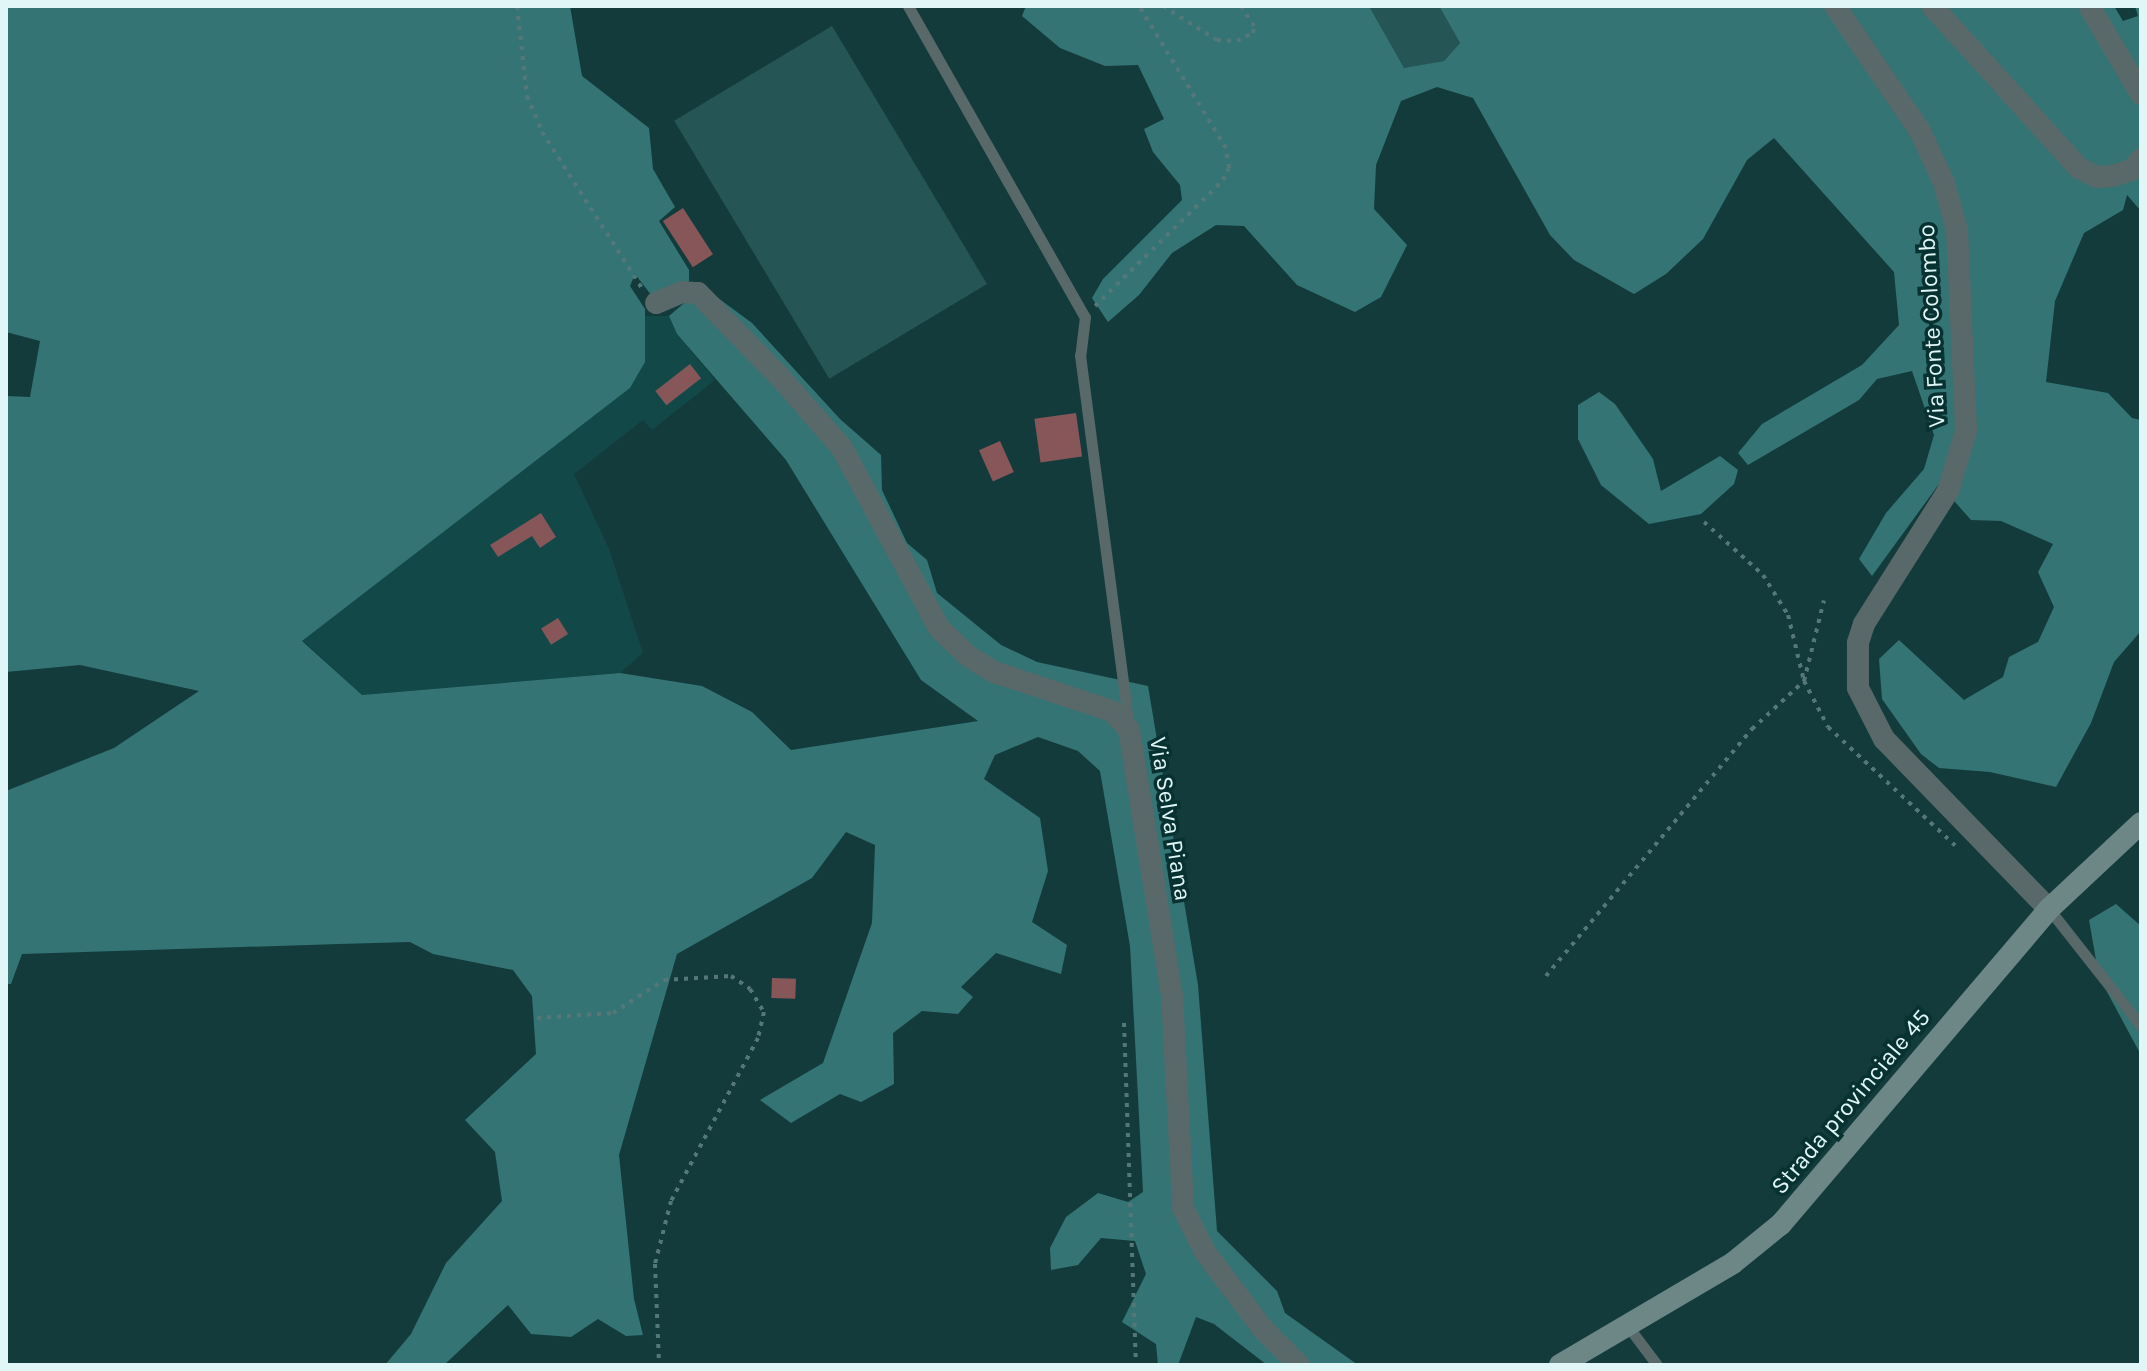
<!DOCTYPE html>
<html>
<head>
<meta charset="utf-8">
<style>
	body { margin:0 }
	#map { position:relative; width:2147px; height:1371px; overflow:hidden; background:#143b3c; font-family:Karla,sans-serif }
	div>[style] { position:absolute }
	[style*='--x'] { left:calc(var(--x)*1px); top:calc(var(--y)*1px); width:calc(var(--w)*1px); rotate:calc(var(--a)*1deg) }
	.built>* { inset:0; background:#134849 }
	.green>* { inset:0; background:#265556; transform-origin:0 0 }
	.forest>* { inset:0; background:#347475 }
	.building>* { inset:0; background:#865659; transform-origin:0 0 }
	.path>* { height:4px; margin-top:-2px; transform-origin:0; background:repeating-linear-gradient(90deg,#567778 0 4px,transparent 0 10px) }
	.service>* { height:11px; margin:-5.5px; padding:0 5.5px; transform-origin:5.5px; border-radius:5.5px; background:#596969 }
	.minor>* { height:22px; margin:-11px; padding:0 11px; transform-origin:11px; border-radius:11px; background:#596969 }
	.tertiary>* { height:22px; margin:-11px; padding:0 11px; transform-origin:11px; border-radius:11px; background:#596969 }
	.secondary>* { height:22px; margin:-11px; padding:0 11px; transform-origin:11px; border-radius:11px; background:#6d8787 }
	span { translate:-50% -50%; white-space:nowrap; text-align:center; line-height:1.15; -webkit-text-stroke:7px #083131; paint-order:stroke }
	.street-label { font-size:24px; color:#e1f6f6 }
	.frame { position:absolute; inset:0; border:8px solid #e1f6f6; pointer-events:none }
</style>
</head>
<body>
<div id="map">
	<div class="built">
		<i style="clip-path:polygon(645px 316px,669px 316px,677px 334px,715px 380px,652px 430px,643px 420px,574px 474px,609px 549px,643px 653px,620px 673px,362px 695px,302px 640px,630px 388px,645px 362px)"></i>
	</div>
	<div class="green">
		<i style="clip-path:polygon(1369px 6px,1439px 6px,1460px 43px,1444px 61px,1404px 69px)"></i>
		<i style="left:832px;top:26px;width:301px;height:184px;rotate:59deg"></i>
	</div>
	<div class="forest">
		<i style="clip-path:polygon(6px 6px,570px 6px,582px 76px,649px 128px,653px 169px,675px 207px,659px 221px,689px 270px,689px 281px,655px 300px,635px 274px,630px 286px,645px 309px,645px 362px,630px 388px,302px 641px,362px 695px,620px 673px,702px 686px,752px 712px,791px 750px,978px 721px,921px 680px,786px 460px,677px 334px,669px 316px,690px 298px,714px 295px,752px 323px,840px 419px,881px 455px,882px 490px,907px 543px,927px 560px,937px 593px,1001px 645px,1037px 662px,1148px 686px,1198px 985px,1217px 1231px,1277px 1291px,1285px 1313px,1358px 1365px,1267px 1365px,1214px 1324px,1196px 1317px,1178px 1365px,1158px 1365px,1156px 1344px,1122px 1322px,1146px 1274px,1135px 1241px,1101px 1238px,1078px 1265px,1051px 1270px,1050px 1248px,1066px 1217px,1098px 1193px,1128px 1202px,1143px 1192px,1130px 946px,1100px 771px,1078px 751px,1038px 737px,995px 755px,984px 779px,1040px 818px,1048px 871px,1032px 922px,1067px 945px,1061px 974px,996px 953px,961px 987px,973px 997px,958px 1014px,922px 1011px,893px 1033px,894px 1084px,861px 1102px,840px 1094px,791px 1123px,760px 1100px,823px 1063px,872px 923px,875px 845px,846px 832px,812px 878px,677px 954px,619px 1155px,634px 1299px,643px 1335px,626px 1336px,598px 1319px,571px 1337px,531px 1334px,508px 1305px,444px 1365px,385px 1365px,411px 1334px,446px 1263px,502px 1201px,495px 1152px,465px 1120px,536px 1054px,532px 996px,513px 970px,433px 954px,410px 942px,339px 944px,22px 954px,11px 984px,6px 984px,6px 791px,114px 748px,199px 691px,80px 665px,6px 672px,6px 396px,30px 397px,40px 341px,6px 332px)"></i>
		<i style="clip-path:polygon(1026px 6px,1369px 6px,1404px 68px,1444px 61px,1460px 43px,1439px 6px,2114px 6px,2123px 21px,2138px 16px,2135px 6px,2141px 6px,2141px 211px,2127px 195px,2123px 210px,2084px 233px,2055px 301px,2046px 382px,2108px 393px,2132px 418px,2141px 420px,2141px 631px,2114px 662px,2091px 723px,2056px 787px,1990px 772px,1939px 768px,1921px 754px,1882px 699px,1879px 659px,1899px 640px,1964px 700px,2003px 677px,2009px 657px,2038px 642px,2054px 607px,2038px 572px,2053px 544px,2001px 521px,1971px 520px,1939px 484px,1872px 576px,1859px 559px,1886px 513px,1924px 469px,1934px 435px,1912px 371px,1877px 379px,1859px 400px,1748px 465px,1738px 453px,1762px 424px,1862px 365px,1899px 325px,1894px 272px,1774px 138px,1747px 160px,1703px 239px,1666px 274px,1634px 294px,1574px 260px,1550px 235px,1473px 98px,1437px 87px,1401px 101px,1376px 165px,1374px 209px,1407px 245px,1381px 297px,1355px 312px,1297px 285px,1244px 226px,1216px 225px,1172px 253px,1139px 295px,1108px 322px,1092px 298px,1103px 279px,1182px 200px,1180px 185px,1153px 152px,1144px 129px,1164px 119px,1138px 65px,1105px 66px,1060px 48px,1022px 16px)"></i>
		<i style="clip-path:polygon(1599px 392px,1615px 404px,1653px 459px,1661px 491px,1720px 456px,1738px 470px,1734px 484px,1701px 514px,1649px 524px,1601px 485px,1578px 439px,1578px 405px)"></i>
		<i style="clip-path:polygon(2116px 904px,2141px 926px,2141px 1055px,2099px 977px,2089px 920px)"></i>
	</div>
	<div class="building">
		<i style="left:683px;top:208px;width:55px;height:24px;rotate:57deg"></i>
		<i style="left:690px;top:364px;width:18px;height:44px;rotate:52deg"></i>
		<i style="left:1076px;top:413px;width:44px;height:42px;rotate:82deg"></i>
		<i style="left:1000px;top:441px;width:34px;height:23px;rotate:66deg"></i>
		<i style="clip-path:polygon(541px 513px,556px 537px,540px 548px,532px 536px,498px 557px,490px 545px)"></i>
		<i style="left:558px;top:618px;width:19px;height:20px;rotate:58deg"></i>
		<i style="left:772px;top:978px;width:24px;height:20px;rotate:2deg"></i>
	</div>
	<div class="path">
		<i style="--x:517;--y:6;--w:91;--a:83.7"></i>
		<i style="--x:527;--y:96;--w:39;--a:67"></i>
		<i style="--x:542;--y:132;--w:188;--a:57.4"></i>
		<i style="--x:1163;--y:6;--w:64;--a:32.2"></i>
		<i style="--x:1217;--y:40;--w:20;--a:3"></i>
		<i style="--x:1237;--y:41;--w:18;--a:-27"></i>
		<i style="--x:1253;--y:33;--w:7;--a:-82"></i>
		<i style="--x:1254;--y:26;--w:24;--a:-123"></i>
		<i style="--x:1095;--y:306;--w:180;--a:-44.5"></i>
		<i style="--x:1223;--y:180;--w:13;--a:-63"></i>
		<i style="--x:1229;--y:168;--w:20;--a:-99"></i>
		<i style="--x:1226;--y:148;--w:167;--a:-121.5"></i>
		<i style="--x:1704;--y:522;--w:79;--a:41.9"></i>
		<i style="--x:1763;--y:575;--w:47;--a:58"></i>
		<i style="--x:1788;--y:615;--w:68;--a:76.4"></i>
		<i style="--x:1804;--y:681;--w:52;--a:62.4"></i>
		<i style="--x:1828;--y:727;--w:179;--a:43"></i>
		<i style="--x:1546;--y:976;--w:322;--a:-50.2"></i>
		<i style="--x:1752;--y:729;--w:71;--a:-42.7"></i>
		<i style="--x:1804;--y:681;--w:83;--a:-76.1"></i>
		<i style="--x:537;--y:1018;--w:76;--a:-3.8"></i>
		<i style="--x:613;--y:1013;--w:61;--a:-32.9"></i>
		<i style="--x:664;--y:980;--w:67;--a:-3.4"></i>
		<i style="--x:731;--y:976;--w:23;--a:34"></i>
		<i style="--x:750;--y:989;--w:27;--a:59"></i>
		<i style="--x:764;--y:1012;--w:27;--a:103"></i>
		<i style="--x:758;--y:1038;--w:185;--a:118.1"></i>
		<i style="--x:671;--y:1201;--w:65;--a:104.3"></i>
		<i style="--x:655;--y:1264;--w:101;--a:87.7"></i>
		<i style="--x:1124;--y:1023;--w:342;--a:88"></i>
	</div>
	<div class="service">
		<i style="--x:908;--y:6;--w:358;--a:60.4"></i>
		<i style="--x:1085;--y:317;--w:38;--a:97"></i>
		<i style="--x:1080;--y:355;--w:374;--a:82.5"></i>
		<i style="--x:2049;--y:909;--w:149;--a:51.8"></i>
		<i style="--x:1627;--y:1325;--w:50;--a:53.1"></i>
	</div>
	<div class="minor">
		<i style="--x:656;--y:303;--w:28;--a:-23"></i>
		<i style="--x:682;--y:292;--w:16;--a:4"></i>
		<i style="--x:698;--y:293;--w:117;--a:45.7"></i>
		<i style="--x:780;--y:377;--w:94;--a:48.9"></i>
		<i style="--x:842;--y:448;--w:204;--a:61.7"></i>
		<i style="--x:939;--y:628;--w:40;--a:44"></i>
		<i style="--x:968;--y:656;--w:31;--a:32"></i>
		<i style="--x:994;--y:672;--w:124;--a:18.3"></i>
		<i style="--x:1112;--y:711;--w:25;--a:48"></i>
		<i style="--x:1129;--y:730;--w:268;--a:80.8"></i>
		<i style="--x:1172;--y:995;--w:213;--a:87"></i>
		<i style="--x:1183;--y:1208;--w:49;--a:63.4"></i>
		<i style="--x:1205;--y:1252;--w:96;--a:53"></i>
		<i style="--x:1263;--y:1329;--w:51;--a:45"></i>
	</div>
	<div class="tertiary">
		<i style="--x:1835;--y:6;--w:151;--a:55.8"></i>
		<i style="--x:1920;--y:131;--w:57;--a:65.2"></i>
		<i style="--x:1944;--y:183;--w:49;--a:74.5"></i>
		<i style="--x:1957;--y:230;--w:201;--a:87.4"></i>
		<i style="--x:1966;--y:431;--w:63;--a:106.7"></i>
		<i style="--x:1948;--y:491;--w:157;--a:122.3"></i>
		<i style="--x:1864;--y:624;--w:20;--a:108"></i>
		<i style="--x:1858;--y:643;--w:45;--a:90"></i>
		<i style="--x:1858;--y:688;--w:57;--a:63"></i>
		<i style="--x:1884;--y:739;--w:237;--a:45.9"></i>
		<i style="--x:1932;--y:6;--w:219;--a:47.8"></i>
		<i style="--x:2079;--y:168;--w:20;--a:27"></i>
		<i style="--x:2097;--y:177;--w:15;--a:-4"></i>
		<i style="--x:2112;--y:176;--w:21;--a:-17"></i>
		<i style="--x:2132;--y:170;--w:14;--a:-51"></i>
		<i style="--x:2089;--y:6;--w:102;--a:59.4"></i>
	</div>
	<div class="secondary">
		<i style="--x:1560;--y:1365;--w:201;--a:-30.5"></i>
		<i style="--x:1733;--y:1263;--w:62;--a:-39.1"></i>
		<i style="--x:1781;--y:1224;--w:414;--a:-49.6"></i>
		<i style="--x:2049;--y:909;--w:126;--a:-43.1"></i>
	</div>
	<div class="street-label">
		<span style="left:1932px;top:326px;rotate:-93deg">Via Fonte Colombo</span>
		<span style="left:1170px;top:819px;rotate:81deg">Via Selva Piana</span>
		<span style="left:1851px;top:1102px;rotate:-50deg">Strada provinciale 45</span>
	</div>
	<div class="frame"></div>
</div>
</body>
</html>
